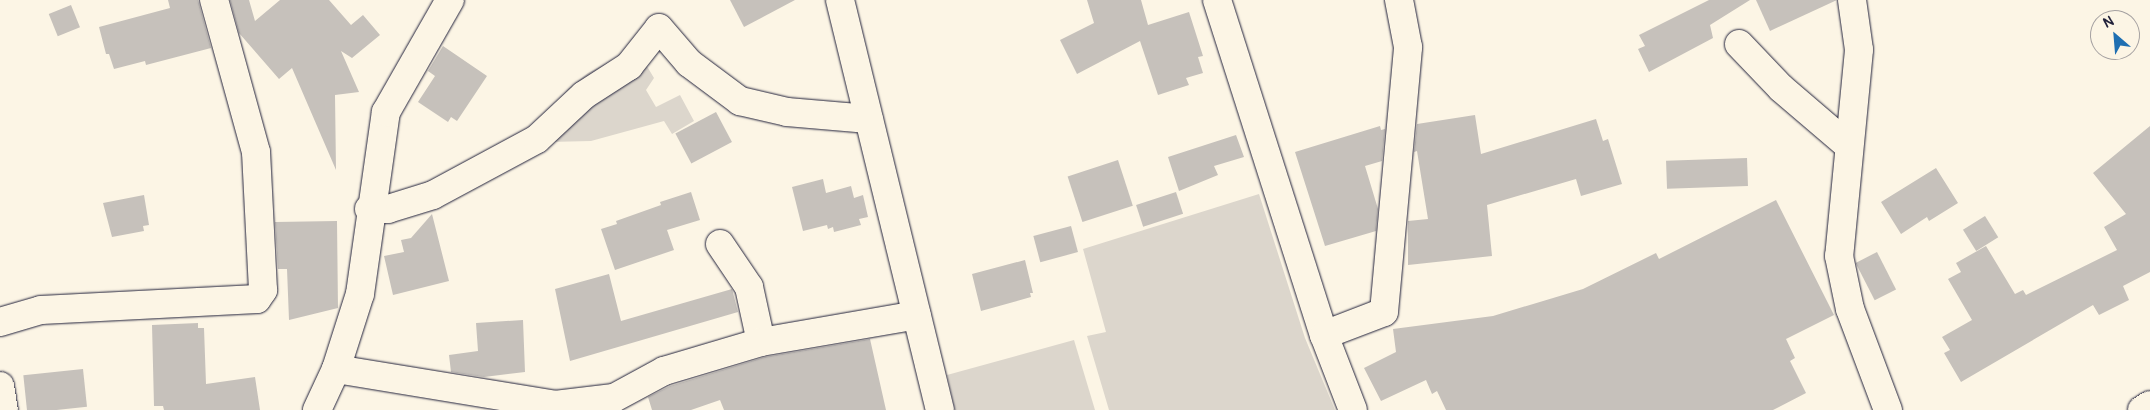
<!DOCTYPE html>
<html>
<head>
<meta charset="utf-8">
<style>
	body { margin:0 }
	#map { position:relative; width:2150px; height:410px; overflow:hidden; background:#fcf5e5; font-family:Pangolin,sans-serif }
	div>[style] { position:absolute }
	[style*='--x'] { left:calc(var(--x)*1px); top:calc(var(--y)*1px); width:calc(var(--w)*1px); rotate:calc(var(--a)*1deg) }
	.green>* { inset:0; background:#dcd6cc }
	.building>* { inset:0; background:#c6c1bb; transform-origin:0 0 }
	.roads { filter:drop-shadow(0 0 1px #22223b) drop-shadow(0 0 1px #22223b) }
	.minor>* { height:28px; margin:-14px; padding:0 14px; transform-origin:14px; border-radius:14px; background:#fcf5e5 }
	span { translate:-50% -50%; white-space:nowrap; text-align:center; line-height:1.15; -webkit-text-stroke:5px #fcf5e5; paint-order:stroke }
	.north { position:absolute; left:2090px; top:10px; width:50px; height:50px; box-sizing:border-box; background:#fcf5e5; border:1px solid #a5a1a1; border-radius:50%; rotate:333deg; font-size:14px; font-weight:700; line-height:20px; text-align:center; color:#22223b }
	.north::after { content:''; display:block; margin:auto; width:18px; height:22px; background:#1f6fb2; clip-path:polygon(50% 0,100% 100%,50% 72%,0 100%) }
</style>
</head>
<body>
<div id="map">
	<div class="green">
		<i style="clip-path:polygon(636px 48px,654px 78px,646px 90px,656px 107px,680px 95px,694px 121px,672px 134px,664px 121px,591px 141px,548px 142px,554px 107px,568px 89px,588px 73px)"></i>
		<i style="clip-path:polygon(1259px 194px,1305px 338px,1335px 410px,1109px 410px,1087px 336px,1106px 332px,1083px 249px)"></i>
		<i style="clip-path:polygon(1074px 340px,1095px 410px,955px 410px,947px 375px)"></i>
	</div>
	<div class="building">
		<i style="clip-path:polygon(168px 0,198px 0,211px 48px,146px 65px,145px 61px,114px 69px,109px 54px,106px 54px,99px 27px,170px 8px)"></i>
		<i style="clip-path:polygon(230px 0,249px 0,255px 21px,280px 0,329px 0,351px 25px,363px 15px,380px 35px,352px 58px,341px 51px,359px 92px,335px 95px,336px 170px,292px 68px,279px 79px,239px 33px)"></i>
		<i style="clip-path:polygon(730px 0,795px 0,744px 27px)"></i>
		<i style="clip-path:polygon(1087px 0,1141px 0,1148px 25px,1189px 12px,1203px 56px,1198px 57px,1203px 73px,1186px 78px,1189px 85px,1158px 95px,1140px 41px,1077px 74px,1060px 40px,1094px 23px)"></i>
		<i style="clip-path:polygon(1709px 0,1750px 0,1710px 25px,1713px 38px,1649px 72px,1638px 49px,1645px 46px,1639px 35px)"></i>
		<i style="clip-path:polygon(1756px 0,1837px 0,1770px 31px)"></i>
		<i style="left:71px;top:5px;width:24px;height:24px;rotate:68deg"></i>
		<i style="clip-path:polygon(443px 46px,487px 76px,457px 121px,451px 117px,448px 122px,418px 102px,435px 76px,428px 71px)"></i>
		<i style="left:716px;top:112px;width:34px;height:46px;rotate:62deg"></i>
		<i style="clip-path:polygon(1475px 115px,1481px 154px,1596px 119px,1603px 141px,1608px 139px,1622px 184px,1581px 196px,1576px 179px,1487px 205px,1492px 256px,1408px 265px,1408px 221px,1428px 219px,1417px 151px,1414px 152px,1417px 124px)"></i>
		<i style="clip-path:polygon(1380px 126px,1381px 130px,1385px 129px,1382px 161px,1365px 166px,1378px 209px,1376px 231px,1325px 246px,1295px 152px)"></i>
		<i style="clip-path:polygon(2150px 126px,2150px 272px,2123px 286px,2129px 300px,2099px 315px,2093px 305px,1961px 382px,1944px 353px,1950px 350px,1942px 337px,1972px 320px,1948px 279px,1961px 272px,1956px 263px,1986px 246px,2015px 294px,2023px 290px,2026px 295px,2117px 250px,2104px 227px,2126px 214px,2093px 173px)"></i>
		<i style="clip-path:polygon(1236px 135px,1244px 157px,1214px 166px,1218px 175px,1179px 191px,1168px 157px)"></i>
		<i style="left:1747px;top:158px;width:28px;height:81px;rotate:88deg"></i>
		<i style="left:1118px;top:160px;width:48px;height:53px;rotate:72deg"></i>
		<i style="clip-path:polygon(1936px 168px,1958px 203px,1929px 221px,1927px 217px,1901px 234px,1881px 202px)"></i>
		<i style="clip-path:polygon(823px 179px,826px 193px,851px 186px,854px 198px,863px 195px,868px 217px,859px 219px,861px 225px,834px 232px,833px 227px,828px 229px,827px 225px,803px 231px,792px 187px)"></i>
		<i style="clip-path:polygon(691px 192px,700px 220px,667px 230px,674px 250px,615px 270px,601px 229px,617px 224px,616px 221px,661px 205px,660px 202px)"></i>
		<i style="left:1176px;top:192px;width:23px;height:42px;rotate:72deg"></i>
		<i style="clip-path:polygon(144px 195px,149px 225px,143px 226px,144px 231px,112px 237px,103px 203px)"></i>
		<i style="clip-path:polygon(1776px 200px,1834px 315px,1786px 339px,1795px 358px,1790px 361px,1806px 393px,1773px 410px,1446px 410px,1437px 391px,1432px 394px,1426px 380px,1381px 401px,1364px 368px,1396px 352px,1393px 329px,1493px 316px,1583px 289px,1656px 253px,1659px 259px)"></i>
		<i style="clip-path:polygon(432px 214px,449px 281px,393px 295px,384px 256px,404px 252px,401px 240px,411px 238px)"></i>
		<i style="left:1985px;top:216px;width:25px;height:26px;rotate:58deg"></i>
		<i style="clip-path:polygon(337px 221px,338px 308px,289px 320px,287px 269px,278px 269px,275px 222px)"></i>
		<i style="left:1071px;top:226px;width:27px;height:39px;rotate:75deg"></i>
		<i style="left:1877px;top:252px;width:42px;height:24px;rotate:63deg"></i>
		<i style="clip-path:polygon(1025px 260px,1033px 293px,1030px 293px,1031px 297px,981px 311px,972px 274px)"></i>
		<i style="clip-path:polygon(609px 274px,621px 321px,732px 289px,738px 312px,570px 361px,555px 289px)"></i>
		<i style="clip-path:polygon(523px 320px,525px 372px,484px 377px,451px 372px,449px 355px,478px 351px,476px 323px)"></i>
		<i style="clip-path:polygon(198px 323px,198px 328px,204px 328px,206px 384px,255px 377px,260px 410px,164px 410px,163px 406px,154px 406px,152px 325px)"></i>
		<i style="clip-path:polygon(870px 339px,886px 410px,724px 410px,720px 400px,691px 410px,652px 410px,648px 397px,670px 386px,765px 357px)"></i>
		<i style="left:83px;top:369px;width:38px;height:60px;rotate:84deg"></i>
	</div>
	<div class="roads">
		<div class="minor">
			<i style="--x:840;--y:0;--w:422;--a:76.3"></i>
			<i style="--x:1217;--y:0;--w:352;--a:72.3"></i>
			<i style="--x:1324;--y:335;--w:80;--a:68.9"></i>
			<i style="--x:1852;--y:0;--w:50;--a:82"></i>
			<i style="--x:1859;--y:50;--w:207;--a:95.5"></i>
			<i style="--x:1839;--y:256;--w:54;--a:78.3"></i>
			<i style="--x:1850;--y:309;--w:108;--a:69.4"></i>
			<i style="--x:1739;--y:44;--w:61;--a:46.3"></i>
			<i style="--x:1781;--y:88;--w:89;--a:40.5"></i>
			<i style="--x:369;--y:209;--w:19;--a:0"></i>
			<i style="--x:388;--y:209;--w:47;--a:-17.3"></i>
			<i style="--x:433;--y:195;--w:118;--a:-28.3"></i>
			<i style="--x:537;--y:139;--w:64;--a:-43.1"></i>
			<i style="--x:584;--y:95;--w:54;--a:-32.8"></i>
			<i style="--x:629;--y:66;--w:48;--a:-51.7"></i>
			<i style="--x:659;--y:28;--w:46;--a:49.4"></i>
			<i style="--x:689;--y:63;--w:64;--a:36.7"></i>
			<i style="--x:740;--y:101;--w:48;--a:13.2"></i>
			<i style="--x:787;--y:112;--w:82;--a:4.9"></i>
			<i style="--x:720;--y:244;--w:52;--a:56"></i>
			<i style="--x:749;--y:287;--w:56;--a:77.7"></i>
			<i style="--x:0;--y:322;--w:43;--a:-16.3"></i>
			<i style="--x:41;--y:310;--w:216;--a:-2.9"></i>
			<i style="--x:257;--y:299;--w:11;--a:-56"></i>
			<i style="--x:263;--y:290;--w:138;--a:-92.9"></i>
			<i style="--x:256;--y:152;--w:158;--a:-105.4"></i>
			<i style="--x:1324;--y:335;--w:64;--a:-21"></i>
			<i style="--x:1384;--y:312;--w:266;--a:-84.8"></i>
			<i style="--x:1408;--y:47;--w:48;--a:-100.8"></i>
			<i style="--x:336;--y:369;--w:222;--a:9.3"></i>
			<i style="--x:555;--y:405;--w:59;--a:-6.8"></i>
			<i style="--x:614;--y:398;--w:57;--a:-28.4"></i>
			<i style="--x:664;--y:371;--w:101;--a:-16.6"></i>
			<i style="--x:761;--y:342;--w:158;--a:-9.8"></i>
			<i style="--x:0;--y:386;--w:24;--a:81"></i>
			<i style="--x:317;--y:410;--w:45;--a:-65.1"></i>
			<i style="--x:336;--y:369;--w:79;--a:-72.3"></i>
			<i style="--x:360;--y:294;--w:184;--a:-81.9"></i>
			<i style="--x:386;--y:112;--w:129;--a:-60.3"></i>
			<i style="--x:2142;--y:410;--w:9;--a:-32"></i>
		</div>
	</div>
	<div class="north">N</div>
</div>
</body>
</html>
